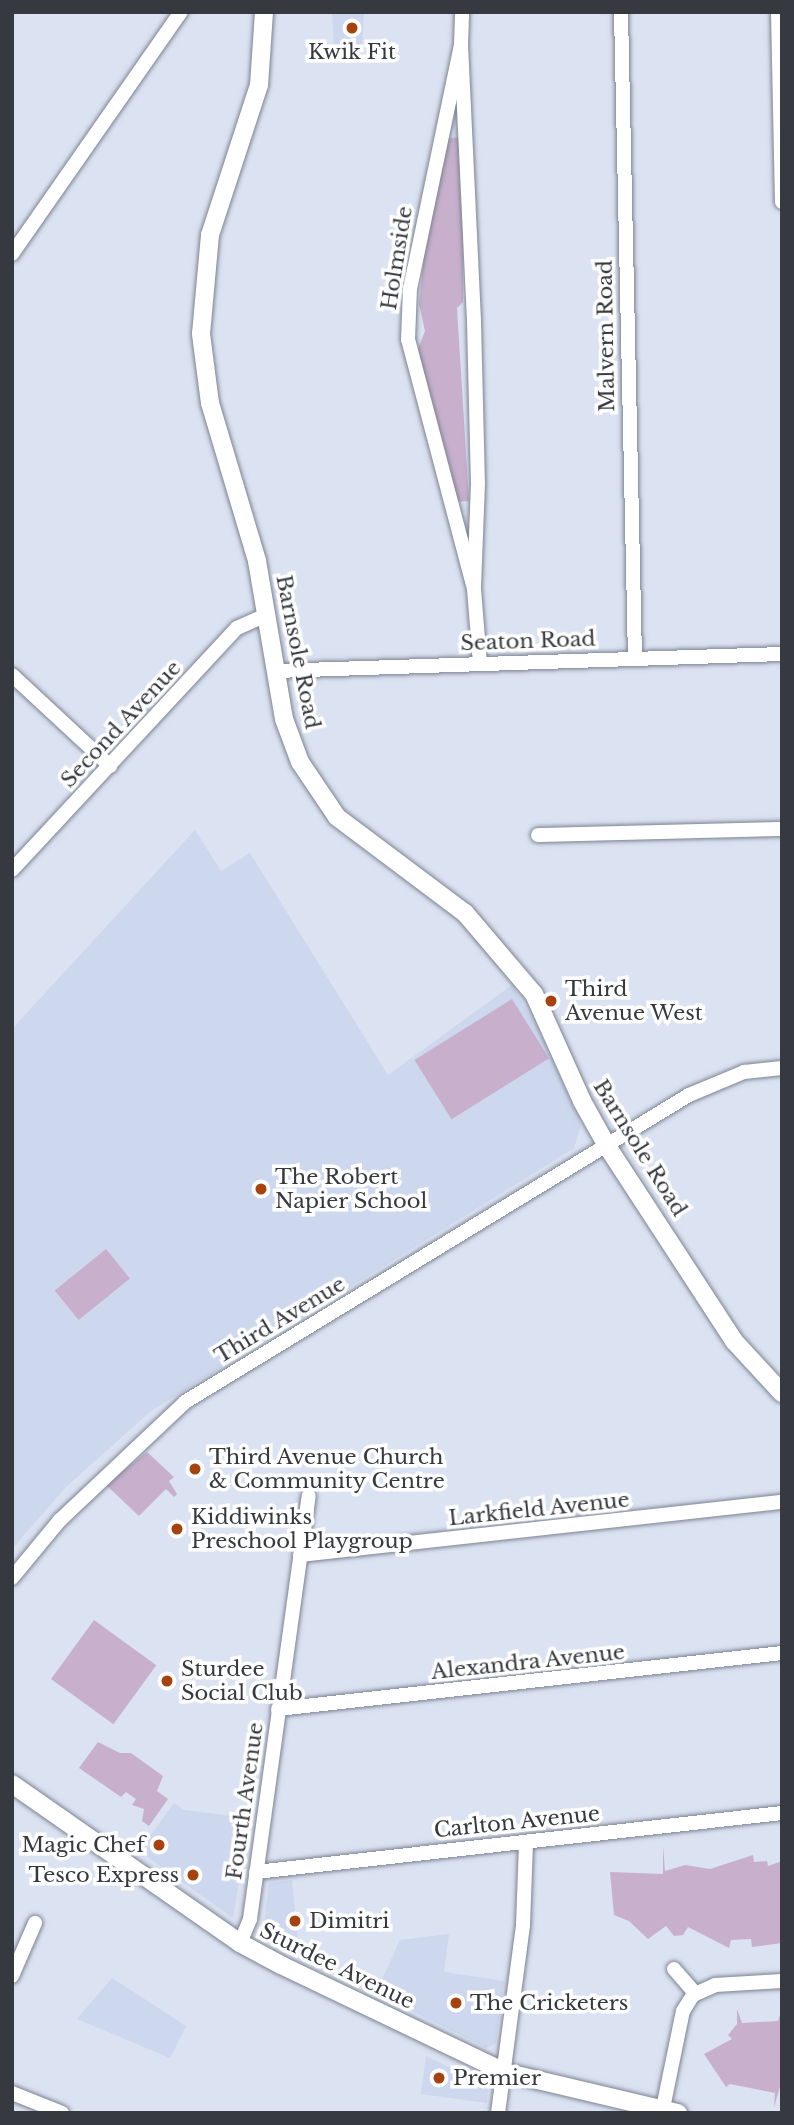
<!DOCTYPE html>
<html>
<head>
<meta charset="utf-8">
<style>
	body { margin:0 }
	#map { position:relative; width:794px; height:2125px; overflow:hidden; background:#dbe2f2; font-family:"Libre Baskerville",serif }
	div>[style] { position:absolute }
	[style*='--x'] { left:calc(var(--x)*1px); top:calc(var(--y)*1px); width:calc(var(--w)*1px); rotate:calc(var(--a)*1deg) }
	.built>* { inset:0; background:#cdd7ed }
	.green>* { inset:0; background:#c8b0cd; transform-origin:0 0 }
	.roads { filter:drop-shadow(0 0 2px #7c8391) drop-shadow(0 0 2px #7c8391) }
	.minor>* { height:14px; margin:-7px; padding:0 7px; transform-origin:7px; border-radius:7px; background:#fff }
	.tertiary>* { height:18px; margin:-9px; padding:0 9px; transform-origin:9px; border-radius:9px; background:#fff }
	.dots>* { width:19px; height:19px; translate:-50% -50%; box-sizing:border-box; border:4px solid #fff; border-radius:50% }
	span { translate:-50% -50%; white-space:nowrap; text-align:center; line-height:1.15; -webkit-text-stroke:7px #fff; paint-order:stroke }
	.poi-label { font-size:21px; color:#36393f }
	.left { translate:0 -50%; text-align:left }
	.right { translate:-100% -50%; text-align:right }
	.street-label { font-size:21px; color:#36393f }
	.frame { position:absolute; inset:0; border:14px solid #36393f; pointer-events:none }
</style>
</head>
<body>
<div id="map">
	<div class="built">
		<i style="clip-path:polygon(332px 12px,364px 12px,362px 47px,334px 49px)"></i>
		<i style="clip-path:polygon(195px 830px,221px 871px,250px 853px,388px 1075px,512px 985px,538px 1028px,581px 1125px,574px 1148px,151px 1411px,66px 1487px,12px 1549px,12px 1029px)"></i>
		<i style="clip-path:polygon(174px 1803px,184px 1810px,250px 1818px,233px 1918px,139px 1851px)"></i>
		<i style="clip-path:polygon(292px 1880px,298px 1942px,292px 1953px,263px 1934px,269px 1883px)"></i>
		<i style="clip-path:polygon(449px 1934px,444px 1972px,504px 1981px,496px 2043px,486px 2048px,376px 1993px,400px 1940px)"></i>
		<i style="clip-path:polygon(112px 1978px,186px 2026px,170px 2058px,77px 2019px)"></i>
		<i style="clip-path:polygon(426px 2056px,488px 2086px,487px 2103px,421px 2094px)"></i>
	</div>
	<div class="green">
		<i style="clip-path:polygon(463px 136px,463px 302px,457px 308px,469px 501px,456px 502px,417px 352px,425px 331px,419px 304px,424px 257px,442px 156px,447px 139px)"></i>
		<i style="left:512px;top:999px;width:70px;height:115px;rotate:58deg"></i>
		<i style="left:106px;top:1249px;width:38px;height:66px;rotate:51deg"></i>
		<i style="clip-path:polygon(147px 1452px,174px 1477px,169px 1481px,177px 1494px,174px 1497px,166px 1489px,139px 1516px,106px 1485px)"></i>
		<i style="left:94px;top:1620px;width:77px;height:73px;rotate:36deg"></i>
		<i style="clip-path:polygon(98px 1742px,120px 1753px,131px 1753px,163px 1776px,157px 1791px,168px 1799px,149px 1826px,142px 1821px,144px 1809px,132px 1805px,136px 1799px,126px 1792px,121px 1797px,79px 1768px)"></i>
		<i style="clip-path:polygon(663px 1846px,665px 1871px,685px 1865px,710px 1869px,753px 1855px,754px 1862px,767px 1861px,768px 1866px,782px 1861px,782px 1943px,752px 1947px,751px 1939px,731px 1940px,729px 1948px,688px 1927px,683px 1935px,674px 1936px,666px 1926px,648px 1939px,629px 1921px,614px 1915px,610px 1872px,663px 1874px)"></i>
		<i style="clip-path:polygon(737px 2009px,742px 2023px,778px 2021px,782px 2009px,782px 2080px,774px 2107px,775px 2093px,730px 2084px,726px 2087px,704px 2054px,732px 2039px,728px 2035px,737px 2024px)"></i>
	</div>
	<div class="roads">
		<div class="minor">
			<i style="--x:621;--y:12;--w:646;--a:88.76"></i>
			<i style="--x:778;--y:12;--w:190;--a:88.8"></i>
			<i style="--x:461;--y:45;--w:33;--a:-88"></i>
			<i style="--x:12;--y:254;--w:295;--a:-55.1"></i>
			<i style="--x:474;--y:589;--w:258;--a:-104.8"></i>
			<i style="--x:408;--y:340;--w:51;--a:-87.8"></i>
			<i style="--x:410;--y:289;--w:249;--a:-78.2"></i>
			<i style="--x:461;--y:45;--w:277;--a:87.3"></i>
			<i style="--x:474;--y:322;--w:161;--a:88.6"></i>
			<i style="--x:478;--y:483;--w:106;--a:92.2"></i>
			<i style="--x:474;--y:589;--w:74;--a:85.4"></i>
			<i style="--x:275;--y:671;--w:507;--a:-1.92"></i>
			<i style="--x:12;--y:675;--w:134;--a:42.9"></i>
			<i style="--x:538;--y:835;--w:244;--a:-1.4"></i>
			<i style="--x:12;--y:870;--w:330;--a:-47.1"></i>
			<i style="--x:237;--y:628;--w:32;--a:-24"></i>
			<i style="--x:300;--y:1555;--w:485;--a:-6.3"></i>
			<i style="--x:12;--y:1578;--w:75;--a:-50.4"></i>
			<i style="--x:60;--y:1520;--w:172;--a:-43.3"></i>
			<i style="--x:185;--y:1402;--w:590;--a:-31.35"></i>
			<i style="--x:689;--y:1095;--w:60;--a:-22.7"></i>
			<i style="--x:744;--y:1072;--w:38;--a:-6"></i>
			<i style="--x:278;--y:1709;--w:507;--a:-6.34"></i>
			<i style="--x:256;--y:1872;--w:529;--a:-6.4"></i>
			<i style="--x:240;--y:1943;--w:26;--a:-67"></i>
			<i style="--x:250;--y:1919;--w:427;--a:-82.1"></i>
			<i style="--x:674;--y:1969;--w:32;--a:49"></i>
			<i style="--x:12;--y:1976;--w:58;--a:-66.5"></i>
			<i style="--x:12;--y:2093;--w:54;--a:21.8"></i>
			<i style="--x:498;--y:2113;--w:190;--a:-82.4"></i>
			<i style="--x:523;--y:1925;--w:83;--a:-87.9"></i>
			<i style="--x:662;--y:2113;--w:104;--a:-78.4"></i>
			<i style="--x:683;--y:2011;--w:19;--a:-58"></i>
			<i style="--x:693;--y:1995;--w:24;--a:-24"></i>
			<i style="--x:715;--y:1985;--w:67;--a:-3.4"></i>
		</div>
		<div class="tertiary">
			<i style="--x:264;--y:12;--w:73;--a:93.9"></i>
			<i style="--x:259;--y:85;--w:158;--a:108.1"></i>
			<i style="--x:210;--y:235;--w:99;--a:95.2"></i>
			<i style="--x:201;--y:334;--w:70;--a:82.6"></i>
			<i style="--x:210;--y:403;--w:165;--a:73.4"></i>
			<i style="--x:257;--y:561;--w:160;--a:80.3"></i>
			<i style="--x:284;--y:719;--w:46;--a:69.6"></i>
			<i style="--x:300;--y:762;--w:66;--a:56.1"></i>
			<i style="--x:337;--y:817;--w:160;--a:36.9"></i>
			<i style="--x:465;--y:913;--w:106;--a:49.6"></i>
			<i style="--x:534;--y:994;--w:117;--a:65.8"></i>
			<i style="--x:582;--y:1101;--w:51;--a:60.9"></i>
			<i style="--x:607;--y:1146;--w:233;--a:56.9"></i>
			<i style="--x:734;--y:1341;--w:71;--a:47.3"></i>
			<i style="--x:12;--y:1784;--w:278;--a:34.9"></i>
			<i style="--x:240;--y:1943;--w:47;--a:28.2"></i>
			<i style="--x:281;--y:1965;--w:247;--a:25.6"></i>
			<i style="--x:504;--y:2072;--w:179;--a:13.3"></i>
		</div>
	</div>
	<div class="dots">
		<i style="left:352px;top:28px;background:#a6420d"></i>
		<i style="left:551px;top:1001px;background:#a6420d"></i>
		<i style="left:261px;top:1189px;background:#a6420d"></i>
		<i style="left:195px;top:1469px;background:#a6420d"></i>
		<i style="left:177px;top:1529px;background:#a6420d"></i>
		<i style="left:167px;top:1681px;background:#a6420d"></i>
		<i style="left:159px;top:1845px;background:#a6420d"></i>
		<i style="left:193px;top:1875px;background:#a6420d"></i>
		<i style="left:295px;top:1921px;background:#a6420d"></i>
		<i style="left:456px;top:2003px;background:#a6420d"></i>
		<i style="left:439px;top:2078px;background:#a6420d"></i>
	</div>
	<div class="poi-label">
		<span style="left:352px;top:52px">Kwik Fit</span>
		<span class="left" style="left:565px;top:1001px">Third<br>Avenue West</span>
		<span class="left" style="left:275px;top:1189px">The Robert<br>Napier School</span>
		<span class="left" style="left:209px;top:1469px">Third Avenue Church<br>&amp; Community Centre</span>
		<span class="left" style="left:191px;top:1529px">Kiddiwinks<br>Preschool Playgroup</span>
		<span class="left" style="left:181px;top:1681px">Sturdee<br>Social Club</span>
		<span class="right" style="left:145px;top:1845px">Magic Chef</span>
		<span class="right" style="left:179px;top:1875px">Tesco Express</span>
		<span class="left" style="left:309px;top:1921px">Dimitri</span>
		<span class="left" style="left:470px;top:2003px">The Cricketers</span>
		<span class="left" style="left:453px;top:2078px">Premier</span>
	</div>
	<div class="street-label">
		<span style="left:397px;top:258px;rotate:-81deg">Holmside</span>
		<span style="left:606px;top:336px;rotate:-91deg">Malvern Road</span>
		<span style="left:528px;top:641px;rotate:-2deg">Seaton Road</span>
		<span style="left:298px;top:652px;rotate:79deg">Barnsole Road</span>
		<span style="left:121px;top:724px;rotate:-47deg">Second Avenue</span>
		<span style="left:640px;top:1148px;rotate:58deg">Barnsole Road</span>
		<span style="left:280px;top:1320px;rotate:-31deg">Third Avenue</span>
		<span style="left:539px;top:1509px;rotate:-6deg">Larkfield Avenue</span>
		<span style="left:528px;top:1662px;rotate:-6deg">Alexandra Avenue</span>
		<span style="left:245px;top:1801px;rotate:-82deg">Fourth Avenue</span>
		<span style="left:517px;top:1822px;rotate:-6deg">Carlton Avenue</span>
		<span style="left:337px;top:1966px;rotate:26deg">Sturdee Avenue</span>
	</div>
	<div class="frame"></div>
</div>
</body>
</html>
